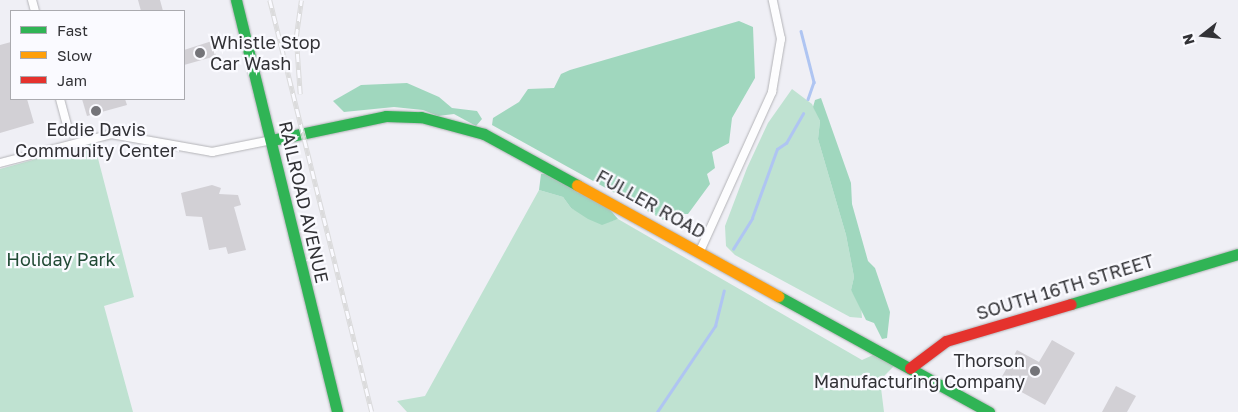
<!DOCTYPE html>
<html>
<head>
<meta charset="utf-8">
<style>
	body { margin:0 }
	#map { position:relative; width:1238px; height:412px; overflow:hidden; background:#efeff5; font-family:"Golos Text",sans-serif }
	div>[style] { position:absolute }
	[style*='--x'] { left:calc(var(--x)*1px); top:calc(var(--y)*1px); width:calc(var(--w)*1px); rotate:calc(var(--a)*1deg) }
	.green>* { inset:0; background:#bfe2d1 }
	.forest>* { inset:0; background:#a0d7be }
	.stream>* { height:2.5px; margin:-1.25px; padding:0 1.25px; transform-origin:1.25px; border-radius:1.25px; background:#afc5f2 }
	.building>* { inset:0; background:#d2d0d5 }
	.roads { filter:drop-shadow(0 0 1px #b3b3b7) drop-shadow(0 0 1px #b3b3b7) }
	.street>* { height:8px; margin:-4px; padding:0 4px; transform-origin:4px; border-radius:4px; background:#fdfdfe }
	.fast>* { height:11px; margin:-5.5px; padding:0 5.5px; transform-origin:5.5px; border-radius:5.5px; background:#30b455 }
	.slow>* { height:11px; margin:-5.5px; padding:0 5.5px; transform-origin:5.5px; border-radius:5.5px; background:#ff9f0a }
	.jam>* { height:11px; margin:-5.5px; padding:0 5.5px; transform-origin:5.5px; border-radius:5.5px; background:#e5322d }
	.rail>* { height:4.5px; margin-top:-2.25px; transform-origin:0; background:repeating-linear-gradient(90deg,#fafaff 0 8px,#dbdbdc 0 16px); box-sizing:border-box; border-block:1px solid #dbdbdc }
	.dots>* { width:14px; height:14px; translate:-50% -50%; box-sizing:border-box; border:2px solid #fafaff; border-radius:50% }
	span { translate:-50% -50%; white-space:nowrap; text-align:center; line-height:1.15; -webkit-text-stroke:4.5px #fafaff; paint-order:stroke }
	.poi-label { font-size:18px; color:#323236 }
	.left { translate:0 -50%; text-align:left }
	.right { translate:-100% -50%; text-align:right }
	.street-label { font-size:18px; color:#323236 }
	.park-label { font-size:18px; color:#214a35 }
	.legend { position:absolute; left:10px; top:10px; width:175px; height:90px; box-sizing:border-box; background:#fafaff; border:1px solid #aaaaaf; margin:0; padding:6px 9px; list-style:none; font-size:15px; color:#323236 }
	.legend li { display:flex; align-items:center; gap:10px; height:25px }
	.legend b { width:25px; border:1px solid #aaaaaf }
	.north { position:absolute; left:1178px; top:10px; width:50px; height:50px; -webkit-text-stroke:4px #fafaff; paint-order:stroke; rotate:254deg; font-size:14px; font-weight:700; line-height:20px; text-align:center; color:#323236 }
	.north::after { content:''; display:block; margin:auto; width:18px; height:22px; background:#323236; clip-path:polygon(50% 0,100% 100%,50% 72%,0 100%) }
</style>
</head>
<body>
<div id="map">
	<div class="green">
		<i style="clip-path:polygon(792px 89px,812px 104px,820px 121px,818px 139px,846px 235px,854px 277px,851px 290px,861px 305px,862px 318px,850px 317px,735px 255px,726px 246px,725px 226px,747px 168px,768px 123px)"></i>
		<i style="clip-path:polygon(94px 143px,134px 297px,104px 306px,133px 412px,0 412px,0 169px)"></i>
		<i style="clip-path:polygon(539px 190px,563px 197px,571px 208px,602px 224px,618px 219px,862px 360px,873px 355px,894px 366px,880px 380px,884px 412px,407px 412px,397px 401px,425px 396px)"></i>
	</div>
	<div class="forest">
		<i style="clip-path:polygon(739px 21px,753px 27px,755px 78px,732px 118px,729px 143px,712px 152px,715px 168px,707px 174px,710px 184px,688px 214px,673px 214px,669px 223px,492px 125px,493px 118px,519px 102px,528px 89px,554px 88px,561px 74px,570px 70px)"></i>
		<i style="clip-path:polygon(407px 83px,439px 97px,452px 108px,477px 111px,482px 119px,476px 126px,454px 114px,438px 116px,423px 110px,394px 107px,344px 112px,333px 101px,361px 85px)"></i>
		<i style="clip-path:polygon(821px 98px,851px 183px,852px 204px,868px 261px,875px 268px,890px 312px,887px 338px,882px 339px,874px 323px,866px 320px,851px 290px,854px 277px,846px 235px,818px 139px,820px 121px,813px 107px,815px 100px)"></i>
		<i style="clip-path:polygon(541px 174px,551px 174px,606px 205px,618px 219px,602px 225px,588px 219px,571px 208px,563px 197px,539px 190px)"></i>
	</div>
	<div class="stream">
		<i style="--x:801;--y:31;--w:53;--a:75.7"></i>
		<i style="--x:814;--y:82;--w:18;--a:109"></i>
		<i style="--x:733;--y:249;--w:36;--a:-58"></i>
		<i style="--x:752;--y:218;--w:73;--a:-70.1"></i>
		<i style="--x:777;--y:149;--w:11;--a:-34"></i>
		<i style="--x:786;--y:143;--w:34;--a:-60"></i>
		<i style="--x:657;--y:412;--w:104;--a:-56"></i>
		<i style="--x:715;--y:326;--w:36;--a:-76"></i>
	</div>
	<div class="building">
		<i style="clip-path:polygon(138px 0,160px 0,163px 11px,141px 11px)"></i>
		<i style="clip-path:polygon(212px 41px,216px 56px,184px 65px,184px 50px)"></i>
		<i style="clip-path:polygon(11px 42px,11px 99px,27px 99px,34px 123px,0 133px,0 45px)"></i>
		<i style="clip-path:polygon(82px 99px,125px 99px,127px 105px,87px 116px)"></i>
		<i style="clip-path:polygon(212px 185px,221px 188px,219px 194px,238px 195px,241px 205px,234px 207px,246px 250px,228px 254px,226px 247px,209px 250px,202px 217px,186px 216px,181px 193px)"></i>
		<i style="clip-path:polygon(1052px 340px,1075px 353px,1045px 405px,1000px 380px,1017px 350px,1039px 362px)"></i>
		<i style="clip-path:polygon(1116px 386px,1136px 396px,1127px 412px,1102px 412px)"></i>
	</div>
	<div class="roads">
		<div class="street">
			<i style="--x:32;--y:0;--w:11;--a:75"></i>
			<i style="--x:60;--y:99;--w:35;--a:75"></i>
			<i style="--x:0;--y:163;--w:115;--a:-14.6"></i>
			<i style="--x:111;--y:134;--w:103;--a:10.1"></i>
			<i style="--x:212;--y:152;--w:61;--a:-11.3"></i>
			<i style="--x:700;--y:251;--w:175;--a:-65.6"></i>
			<i style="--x:772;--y:92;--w:54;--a:-80.4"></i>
			<i style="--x:781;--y:39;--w:40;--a:-102"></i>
		</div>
		<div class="fast">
			<i style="--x:236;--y:0;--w:424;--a:76.2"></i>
			<i style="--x:272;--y:140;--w:116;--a:-11.9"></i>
			<i style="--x:386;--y:116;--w:35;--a:2"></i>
			<i style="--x:421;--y:117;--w:65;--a:15.1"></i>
			<i style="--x:484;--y:134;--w:106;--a:28.7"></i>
			<i style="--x:778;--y:296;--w:241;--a:28.8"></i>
			<i style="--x:1071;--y:304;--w:174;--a:-16.7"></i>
		</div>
		<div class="slow">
			<i style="--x:577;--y:185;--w:230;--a:28.9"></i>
		</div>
		<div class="jam">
			<i style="--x:910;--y:368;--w:45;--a:-36.9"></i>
			<i style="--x:946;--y:341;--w:130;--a:-16.5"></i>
		</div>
	</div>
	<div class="rail">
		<i style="--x:270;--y:0;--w:424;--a:76.1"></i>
		<i style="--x:300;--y:94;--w:57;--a:-94"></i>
		<i style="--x:296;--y:37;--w:37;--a:-82"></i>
	</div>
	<div class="dots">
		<i style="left:200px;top:53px;background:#747479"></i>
		<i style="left:96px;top:111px;background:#747479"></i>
		<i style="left:1035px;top:371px;background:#747479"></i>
	</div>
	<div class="poi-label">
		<span class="left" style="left:210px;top:53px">Whistle Stop<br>Car Wash</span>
		<span style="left:96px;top:140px">Eddie Davis<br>Community Center</span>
		<span class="right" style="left:1025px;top:371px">Thorson<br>Manufacturing Company</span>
	</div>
	<div class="street-label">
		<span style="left:304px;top:202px;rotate:77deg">RAILROAD AVENUE</span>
		<span style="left:651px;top:204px;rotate:29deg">FULLER ROAD</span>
		<span style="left:1065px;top:287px;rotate:-17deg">SOUTH 16TH STREET</span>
	</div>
	<div class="park-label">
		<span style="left:61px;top:259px">Holiday Park</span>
	</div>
	<ul class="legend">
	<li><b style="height:6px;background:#30b455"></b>Fast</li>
	<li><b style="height:6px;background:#ff9f0a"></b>Slow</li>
	<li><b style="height:6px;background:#e5322d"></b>Jam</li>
	</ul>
	<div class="north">N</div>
</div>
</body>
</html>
